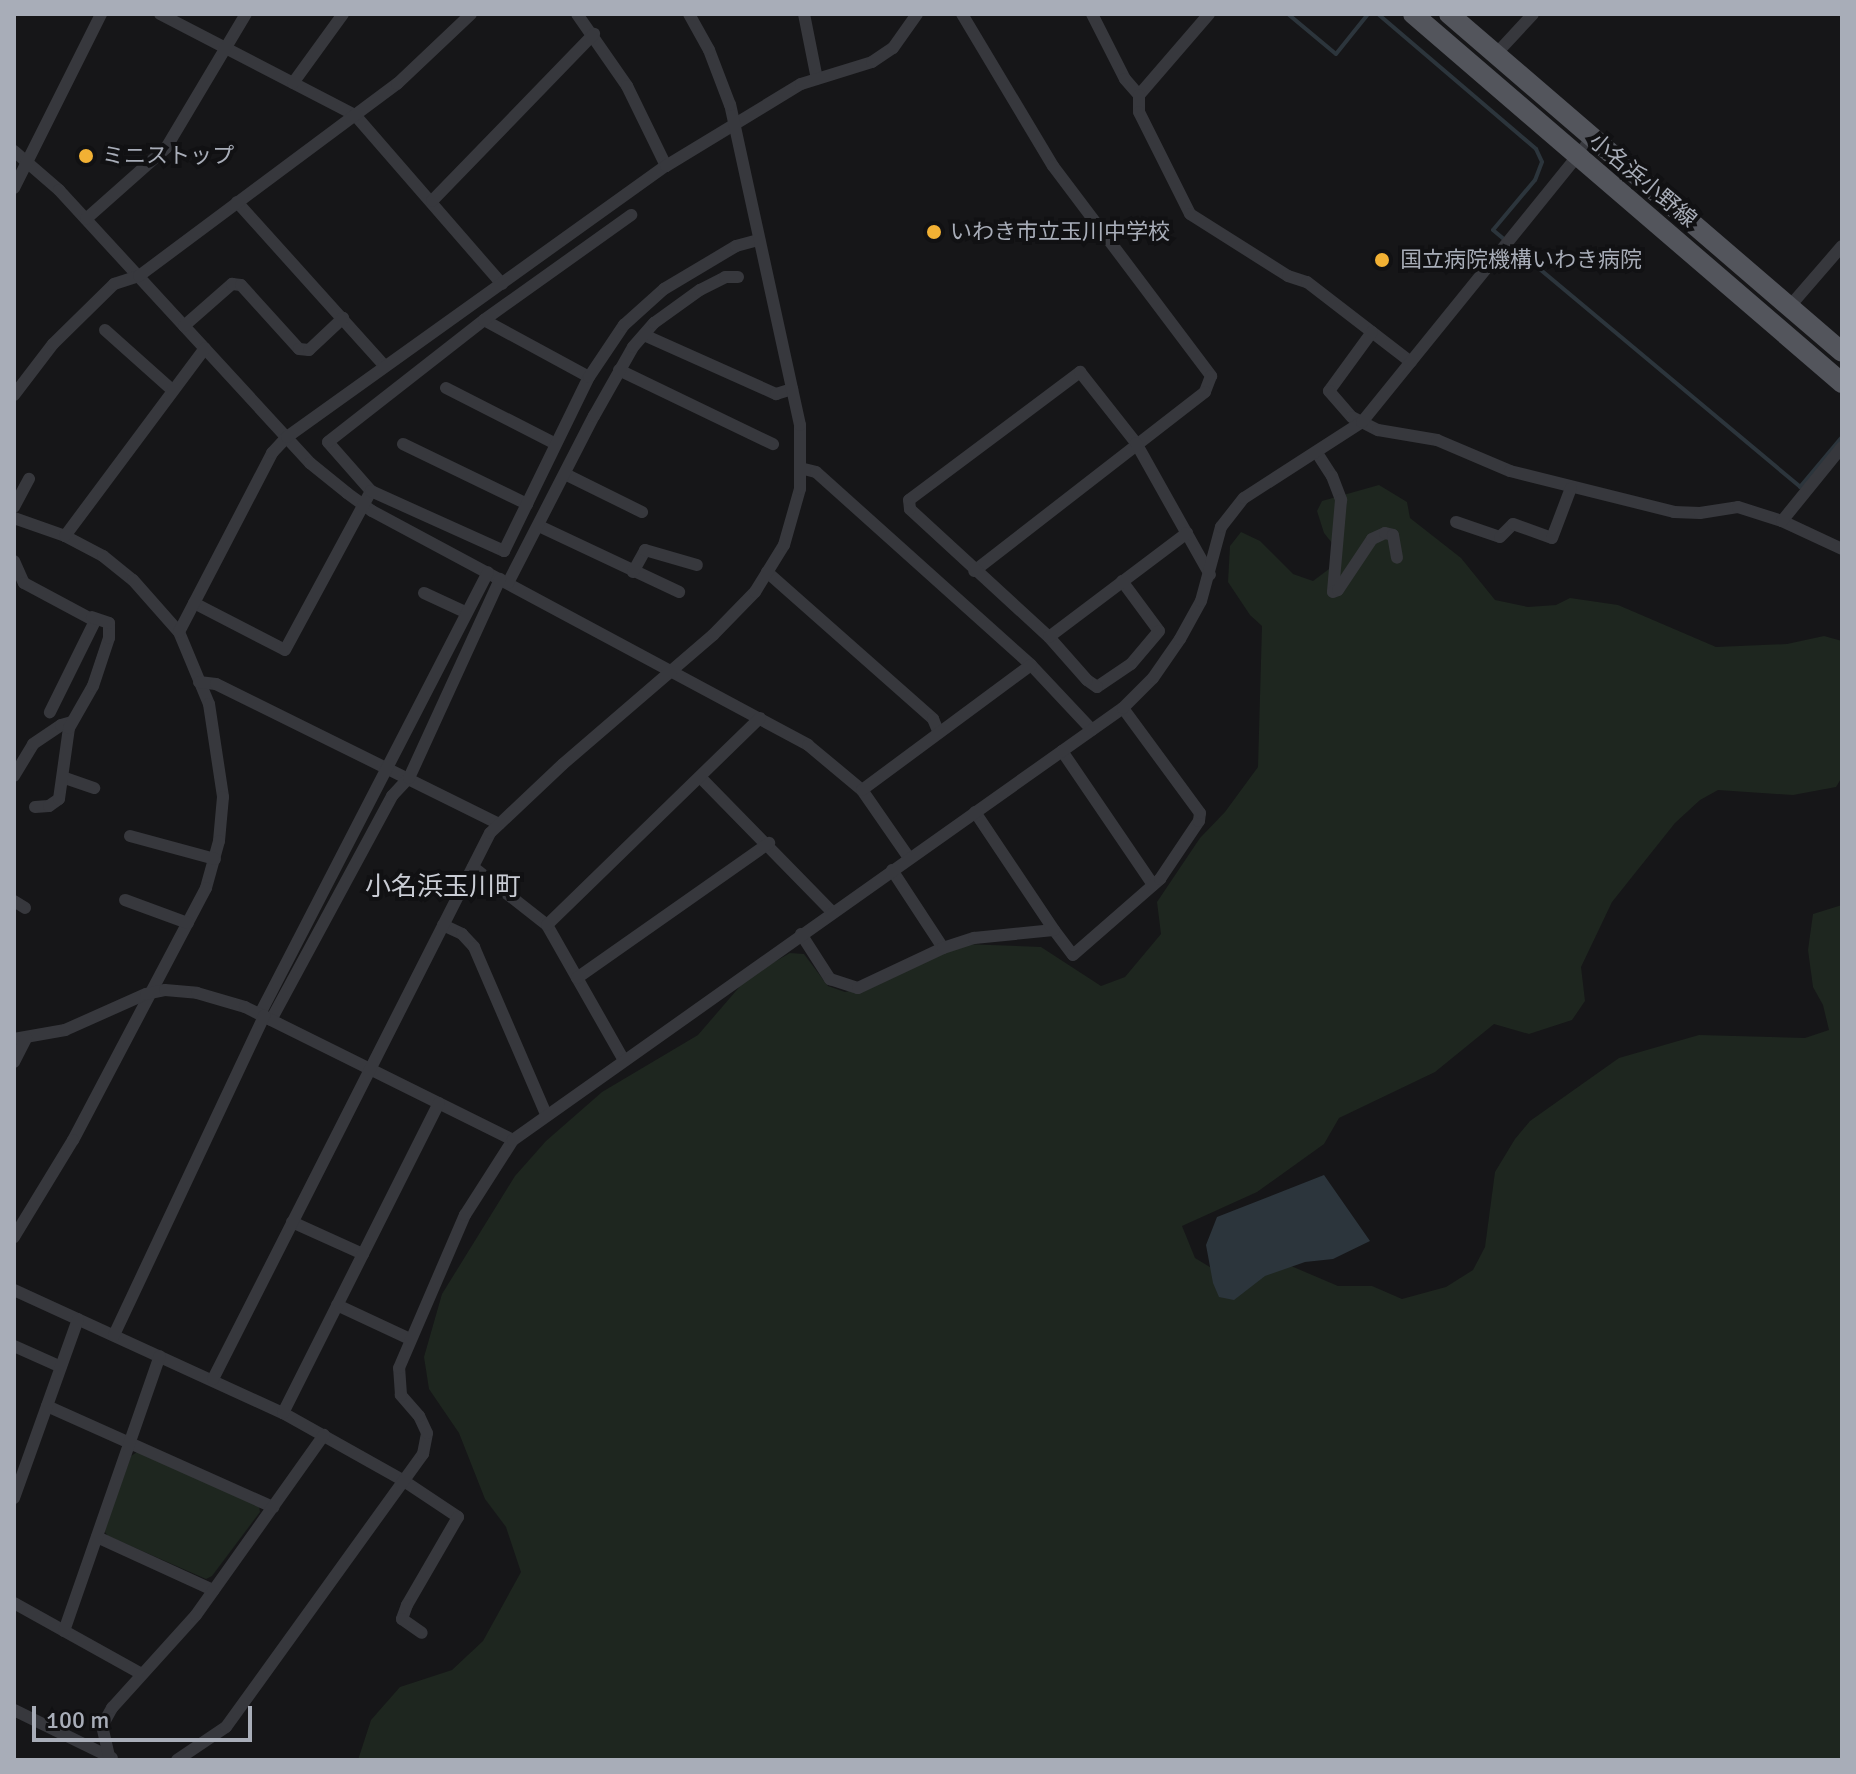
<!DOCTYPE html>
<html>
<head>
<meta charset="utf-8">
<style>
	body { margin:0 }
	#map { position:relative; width:1856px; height:1774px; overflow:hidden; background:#161618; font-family:Signika,"Noto Sans JP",sans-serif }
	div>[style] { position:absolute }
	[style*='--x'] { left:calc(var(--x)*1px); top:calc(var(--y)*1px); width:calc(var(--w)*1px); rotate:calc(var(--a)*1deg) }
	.green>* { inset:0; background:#1e261f }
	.water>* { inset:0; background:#2c353c }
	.stream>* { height:4px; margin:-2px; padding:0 2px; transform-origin:2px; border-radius:2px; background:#2c353c }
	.street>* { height:12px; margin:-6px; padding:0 6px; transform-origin:6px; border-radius:6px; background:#37383d }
	.primary>* { height:20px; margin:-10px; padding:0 10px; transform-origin:10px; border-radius:10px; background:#53555c }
	.dots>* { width:22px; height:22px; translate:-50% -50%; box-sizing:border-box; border:4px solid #111113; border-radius:50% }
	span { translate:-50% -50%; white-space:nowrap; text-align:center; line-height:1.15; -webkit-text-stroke:8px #111113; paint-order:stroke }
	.poi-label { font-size:22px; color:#a8adb8 }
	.left { translate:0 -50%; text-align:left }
	.street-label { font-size:22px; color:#a8adb8 }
	.quarter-label { font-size:26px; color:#c9ccd4 }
	.frame { position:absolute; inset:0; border:16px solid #a8adb8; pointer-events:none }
	.scale { position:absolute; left:32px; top:1706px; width:220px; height:36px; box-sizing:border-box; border:4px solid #a8adb8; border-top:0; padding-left:10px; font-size:24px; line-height:28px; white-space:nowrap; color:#a8adb8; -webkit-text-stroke:6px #111113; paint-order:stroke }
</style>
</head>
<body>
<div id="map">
	<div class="green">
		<i style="clip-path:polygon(1379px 485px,1407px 502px,1410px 518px,1461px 558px,1495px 600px,1528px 607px,1556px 605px,1570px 598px,1618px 605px,1716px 647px,1787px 644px,1824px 636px,1842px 641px,1842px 777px,1836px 787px,1793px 795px,1718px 790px,1700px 800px,1675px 823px,1612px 902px,1581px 967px,1585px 1001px,1572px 1020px,1529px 1034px,1494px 1024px,1435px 1072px,1339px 1118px,1324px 1144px,1257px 1192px,1182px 1226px,1195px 1258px,1223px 1275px,1284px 1263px,1338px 1286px,1372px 1286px,1402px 1299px,1446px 1287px,1473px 1270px,1485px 1247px,1495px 1172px,1515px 1139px,1530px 1121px,1619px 1058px,1699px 1035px,1805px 1038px,1829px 1030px,1823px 1005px,1813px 987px,1808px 950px,1813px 914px,1842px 905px,1842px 1760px,358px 1760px,371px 1720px,400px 1687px,452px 1670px,483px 1641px,521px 1572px,506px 1527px,485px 1499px,459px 1433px,429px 1389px,424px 1357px,442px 1294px,515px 1176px,546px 1141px,602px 1092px,698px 1035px,748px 977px,790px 953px,804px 954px,828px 986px,845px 992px,872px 985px,963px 944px,1041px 947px,1101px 986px,1125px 977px,1161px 934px,1157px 902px,1200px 838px,1225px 812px,1258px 767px,1262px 626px,1250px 615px,1228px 582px,1230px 546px,1241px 532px,1260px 541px,1293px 574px,1313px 581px,1329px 569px,1336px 548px,1324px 533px,1317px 511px,1322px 501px)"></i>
		<i style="clip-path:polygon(137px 1452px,259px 1506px,260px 1512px,212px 1576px,206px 1579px,108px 1536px,104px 1531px,131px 1456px)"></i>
	</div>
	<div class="water">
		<i style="clip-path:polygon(1324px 1175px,1370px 1241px,1333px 1259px,1305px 1262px,1265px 1276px,1234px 1300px,1219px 1297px,1213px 1283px,1206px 1245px,1217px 1217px)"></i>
	</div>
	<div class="stream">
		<i style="--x:1288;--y:14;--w:62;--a:39.8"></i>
		<i style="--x:1336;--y:54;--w:51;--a:-51.3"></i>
		<i style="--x:1378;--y:14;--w:208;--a:40.5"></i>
		<i style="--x:1536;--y:149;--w:14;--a:65"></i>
		<i style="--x:1542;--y:162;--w:19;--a:111"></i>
		<i style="--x:1535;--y:180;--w:65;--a:130"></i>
		<i style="--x:1493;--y:230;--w:400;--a:39.9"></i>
		<i style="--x:1800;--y:487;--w:65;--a:-50"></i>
	</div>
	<div class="street">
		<i style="--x:160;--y:14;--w:220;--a:27.4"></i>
		<i style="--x:355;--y:115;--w:224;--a:49"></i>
		<i style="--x:577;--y:14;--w:88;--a:55.2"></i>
		<i style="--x:627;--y:86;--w:89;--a:64"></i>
		<i style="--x:804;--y:14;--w:66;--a:78.7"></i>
		<i style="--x:962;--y:14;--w:177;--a:59.1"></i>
		<i style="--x:1053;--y:166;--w:263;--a:53"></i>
		<i style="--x:1211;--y:376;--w:17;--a:111"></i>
		<i style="--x:1205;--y:392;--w:292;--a:142.2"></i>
		<i style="--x:1092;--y:14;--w:73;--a:63.1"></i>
		<i style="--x:1125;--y:79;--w:21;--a:49"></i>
		<i style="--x:1209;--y:14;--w:107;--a:130.8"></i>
		<i style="--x:1139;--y:95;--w:17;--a:90"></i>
		<i style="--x:1139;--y:112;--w:114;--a:63.4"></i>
		<i style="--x:1190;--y:214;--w:116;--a:32.3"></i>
		<i style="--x:1288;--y:276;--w:20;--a:18"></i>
		<i style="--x:1307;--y:282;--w:131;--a:37.6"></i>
		<i style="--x:1496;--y:54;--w:54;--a:-47.2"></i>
		<i style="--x:293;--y:83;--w:85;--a:-54.1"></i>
		<i style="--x:14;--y:151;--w:60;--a:40.9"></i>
		<i style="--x:59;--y:190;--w:371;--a:47.4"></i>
		<i style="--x:310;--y:463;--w:48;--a:39"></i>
		<i style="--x:347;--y:493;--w:31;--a:36"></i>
		<i style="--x:372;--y:511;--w:495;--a:28.2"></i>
		<i style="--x:808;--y:745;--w:70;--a:39.8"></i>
		<i style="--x:862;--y:790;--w:83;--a:55.3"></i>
		<i style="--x:14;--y:188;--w:195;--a:-63.4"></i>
		<i style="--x:432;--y:201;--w:233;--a:-45.9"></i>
		<i style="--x:237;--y:202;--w:219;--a:48"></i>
		<i style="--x:86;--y:219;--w:107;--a:-41.6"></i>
		<i style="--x:166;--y:148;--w:156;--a:-59.2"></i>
		<i style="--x:1790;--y:306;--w:79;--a:-49.1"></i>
		<i style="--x:484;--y:320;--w:119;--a:28.5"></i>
		<i style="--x:184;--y:326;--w:64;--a:-41.2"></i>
		<i style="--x:232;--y:284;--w:9;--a:6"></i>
		<i style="--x:241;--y:285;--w:86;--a:47.8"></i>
		<i style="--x:299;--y:349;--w:10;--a:6"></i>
		<i style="--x:309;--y:350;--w:47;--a:-43.3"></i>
		<i style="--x:105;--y:330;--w:89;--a:41.8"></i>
		<i style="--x:1372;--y:332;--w:73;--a:126.1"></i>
		<i style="--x:1329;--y:391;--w:35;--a:49"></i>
		<i style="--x:1352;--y:417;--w:29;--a:27"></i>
		<i style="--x:1378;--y:430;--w:60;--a:9.6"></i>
		<i style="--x:1437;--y:440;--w:79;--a:23"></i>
		<i style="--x:1510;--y:471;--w:169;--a:14"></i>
		<i style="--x:1674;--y:512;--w:26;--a:2"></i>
		<i style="--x:1700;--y:513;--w:38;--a:-9"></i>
		<i style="--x:1738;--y:507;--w:46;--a:17.7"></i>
		<i style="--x:1782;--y:521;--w:66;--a:25"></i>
		<i style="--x:644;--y:335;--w:145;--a:24.1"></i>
		<i style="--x:776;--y:394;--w:17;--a:-17"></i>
		<i style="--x:619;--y:370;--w:171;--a:25.7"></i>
		<i style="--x:446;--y:388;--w:123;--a:27"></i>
		<i style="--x:14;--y:395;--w:64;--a:-52.6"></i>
		<i style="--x:53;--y:344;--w:86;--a:-44.5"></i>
		<i style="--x:114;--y:284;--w:26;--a:-18"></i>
		<i style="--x:139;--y:276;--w:322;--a:-36.7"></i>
		<i style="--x:397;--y:84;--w:102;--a:-43.4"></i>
		<i style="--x:403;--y:444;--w:138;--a:25.8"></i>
		<i style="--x:1317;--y:453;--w:27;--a:57"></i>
		<i style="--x:1332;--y:476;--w:26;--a:69"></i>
		<i style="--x:1341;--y:500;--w:92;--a:95"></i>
		<i style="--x:1333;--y:592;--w:5;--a:-22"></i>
		<i style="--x:1338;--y:590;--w:61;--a:-56.3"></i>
		<i style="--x:1372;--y:539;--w:14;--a:-25"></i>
		<i style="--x:1385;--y:533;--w:8;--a:14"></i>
		<i style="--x:1393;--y:535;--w:23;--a:80"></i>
		<i style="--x:800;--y:468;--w:16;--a:14"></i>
		<i style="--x:816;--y:472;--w:289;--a:41.9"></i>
		<i style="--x:1031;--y:665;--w:89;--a:46.8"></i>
		<i style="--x:565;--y:474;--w:86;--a:26.3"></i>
		<i style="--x:371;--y:491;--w:65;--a:-131.3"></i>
		<i style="--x:328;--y:442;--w:198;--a:-38"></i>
		<i style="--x:484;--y:320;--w:181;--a:-35.5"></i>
		<i style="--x:14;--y:507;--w:32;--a:-62"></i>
		<i style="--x:14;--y:518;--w:54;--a:19.4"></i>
		<i style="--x:65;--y:536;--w:43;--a:27.8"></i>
		<i style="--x:103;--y:556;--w:38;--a:39"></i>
		<i style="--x:133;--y:580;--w:69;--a:48.5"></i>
		<i style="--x:179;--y:632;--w:78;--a:67.4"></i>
		<i style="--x:209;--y:704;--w:94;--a:81.4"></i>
		<i style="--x:223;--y:797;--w:44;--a:95.2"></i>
		<i style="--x:219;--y:841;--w:49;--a:105.5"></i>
		<i style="--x:206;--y:888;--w:285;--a:117.8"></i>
		<i style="--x:73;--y:1140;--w:114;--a:121.3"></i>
		<i style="--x:1782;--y:521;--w:95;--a:-51"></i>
		<i style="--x:1456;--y:522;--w:46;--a:18.8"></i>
		<i style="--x:1500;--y:537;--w:18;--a:-45"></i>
		<i style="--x:1513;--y:524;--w:41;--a:19.7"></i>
		<i style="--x:1552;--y:538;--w:53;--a:-69.2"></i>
		<i style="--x:539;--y:526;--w:155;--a:25.2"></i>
		<i style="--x:65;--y:536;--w:234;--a:-53.3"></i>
		<i style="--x:14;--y:561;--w:24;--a:66"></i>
		<i style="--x:24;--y:583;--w:81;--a:28.2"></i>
		<i style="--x:95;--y:621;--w:102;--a:116.3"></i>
		<i style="--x:633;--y:572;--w:25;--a:-61"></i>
		<i style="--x:645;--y:550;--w:54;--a:16.1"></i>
		<i style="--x:767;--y:572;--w:222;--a:41.5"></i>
		<i style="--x:933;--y:719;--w:13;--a:67"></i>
		<i style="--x:1122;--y:581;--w:62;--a:53.5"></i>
		<i style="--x:1159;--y:631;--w:43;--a:130.3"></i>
		<i style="--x:1131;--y:664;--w:41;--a:145.9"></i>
		<i style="--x:1097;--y:687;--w:12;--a:-145"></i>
		<i style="--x:1087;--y:680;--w:57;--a:-131.5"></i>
		<i style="--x:1049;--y:637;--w:189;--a:-137.4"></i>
		<i style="--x:910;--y:509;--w:9;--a:-96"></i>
		<i style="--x:909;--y:500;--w:214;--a:-36.8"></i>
		<i style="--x:1080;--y:372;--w:90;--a:51.7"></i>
		<i style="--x:1136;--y:443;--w:151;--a:60.7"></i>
		<i style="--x:508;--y:583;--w:188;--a:-62.8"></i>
		<i style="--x:594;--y:416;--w:79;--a:-60.5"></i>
		<i style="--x:633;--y:347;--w:32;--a:-49"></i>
		<i style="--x:654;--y:323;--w:57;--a:-35.7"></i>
		<i style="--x:700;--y:290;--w:28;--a:-27"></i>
		<i style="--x:725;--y:277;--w:13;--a:0"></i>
		<i style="--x:424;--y:593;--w:47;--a:24.9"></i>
		<i style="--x:194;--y:603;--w:102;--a:27.3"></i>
		<i style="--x:285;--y:650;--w:181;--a:-61.6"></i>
		<i style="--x:371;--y:491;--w:146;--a:24.3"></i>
		<i style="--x:504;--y:551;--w:194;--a:-64"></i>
		<i style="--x:589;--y:377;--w:63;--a:-56.1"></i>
		<i style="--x:624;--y:325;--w:54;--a:-42"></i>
		<i style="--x:664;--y:289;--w:84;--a:-30.8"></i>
		<i style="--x:736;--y:246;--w:24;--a:-15"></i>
		<i style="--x:179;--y:632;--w:202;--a:-62.5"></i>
		<i style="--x:272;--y:453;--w:22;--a:-47"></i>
		<i style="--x:287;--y:437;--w:466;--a:-35.6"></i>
		<i style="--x:666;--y:166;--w:158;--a:-31.3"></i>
		<i style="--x:801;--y:84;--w:74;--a:-17.2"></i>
		<i style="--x:872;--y:62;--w:25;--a:-34"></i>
		<i style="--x:893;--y:48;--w:42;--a:-54.8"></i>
		<i style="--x:1049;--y:637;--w:173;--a:-37"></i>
		<i style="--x:199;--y:682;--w:17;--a:7"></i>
		<i style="--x:216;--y:684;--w:316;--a:26.3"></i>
		<i style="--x:1062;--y:751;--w:162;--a:55.8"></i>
		<i style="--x:14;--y:776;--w:37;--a:-59"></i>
		<i style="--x:33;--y:744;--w:34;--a:-34"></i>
		<i style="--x:61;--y:725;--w:11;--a:-15"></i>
		<i style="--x:65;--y:778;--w:31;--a:19"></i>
		<i style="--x:701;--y:778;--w:187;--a:45.6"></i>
		<i style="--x:862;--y:790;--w:210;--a:-36.5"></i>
		<i style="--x:35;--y:807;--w:14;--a:-4"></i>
		<i style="--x:49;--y:806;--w:12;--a:-35"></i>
		<i style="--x:59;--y:799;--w:72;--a:-82"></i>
		<i style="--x:69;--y:728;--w:48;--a:-60.3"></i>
		<i style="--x:93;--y:686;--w:51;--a:-71.6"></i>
		<i style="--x:109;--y:638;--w:15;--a:-90"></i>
		<i style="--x:109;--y:623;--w:18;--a:-161"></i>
		<i style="--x:130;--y:836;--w:88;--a:15.1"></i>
		<i style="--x:473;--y:867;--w:94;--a:38.1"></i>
		<i style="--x:547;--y:925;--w:154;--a:60.4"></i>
		<i style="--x:892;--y:870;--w:93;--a:56.8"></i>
		<i style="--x:125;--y:900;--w:67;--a:20.1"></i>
		<i style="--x:14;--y:901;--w:13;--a:32"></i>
		<i style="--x:443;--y:925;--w:21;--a:25"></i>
		<i style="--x:462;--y:934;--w:18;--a:47"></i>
		<i style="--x:474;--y:947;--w:182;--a:66.7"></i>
		<i style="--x:547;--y:925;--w:297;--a:-44.2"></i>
		<i style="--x:1054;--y:930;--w:31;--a:53"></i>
		<i style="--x:1073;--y:955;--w:116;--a:-41.1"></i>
		<i style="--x:1160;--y:879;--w:70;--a:-56.1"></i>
		<i style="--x:1199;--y:821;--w:8;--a:-83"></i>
		<i style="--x:1200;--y:813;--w:130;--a:-126.3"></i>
		<i style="--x:801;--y:934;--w:54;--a:57.2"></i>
		<i style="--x:830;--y:979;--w:29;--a:18"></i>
		<i style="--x:858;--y:988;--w:94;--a:-25.2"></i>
		<i style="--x:943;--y:948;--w:33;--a:-18"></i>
		<i style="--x:974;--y:938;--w:80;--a:-5.7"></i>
		<i style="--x:1054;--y:930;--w:142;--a:-123.8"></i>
		<i style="--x:577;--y:978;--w:235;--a:-35.1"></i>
		<i style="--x:260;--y:1014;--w:497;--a:-62.7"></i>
		<i style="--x:271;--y:1020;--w:255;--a:-61.6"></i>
		<i style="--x:392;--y:796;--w:25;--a:-47"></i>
		<i style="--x:409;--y:778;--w:219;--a:-65.4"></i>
		<i style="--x:14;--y:1039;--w:52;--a:-10"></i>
		<i style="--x:65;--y:1030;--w:89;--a:-24"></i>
		<i style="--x:146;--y:994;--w:19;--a:-12"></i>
		<i style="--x:165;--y:990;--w:32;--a:5"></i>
		<i style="--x:197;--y:993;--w:50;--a:16.3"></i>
		<i style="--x:245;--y:1007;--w:299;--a:26.4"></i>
		<i style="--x:14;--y:1062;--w:27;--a:-63"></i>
		<i style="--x:292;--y:1222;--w:78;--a:24.3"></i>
		<i style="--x:14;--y:1290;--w:296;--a:24.6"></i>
		<i style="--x:283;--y:1413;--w:139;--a:29.3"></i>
		<i style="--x:404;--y:1481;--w:65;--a:33.7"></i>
		<i style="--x:458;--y:1517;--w:102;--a:120.1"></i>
		<i style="--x:407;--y:1605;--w:15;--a:110"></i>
		<i style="--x:402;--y:1619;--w:24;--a:35"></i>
		<i style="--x:337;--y:1305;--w:81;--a:25"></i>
		<i style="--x:114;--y:1335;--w:353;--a:-64.8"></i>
		<i style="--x:14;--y:1346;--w:51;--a:24.1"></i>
		<i style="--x:213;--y:1379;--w:612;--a:-63.1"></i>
		<i style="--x:490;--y:833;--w:100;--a:-43.4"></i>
		<i style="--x:563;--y:764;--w:198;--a:-40.7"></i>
		<i style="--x:713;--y:635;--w:60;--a:-45.7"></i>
		<i style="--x:755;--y:592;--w:55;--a:-58.3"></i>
		<i style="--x:784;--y:545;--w:58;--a:-74.1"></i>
		<i style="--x:800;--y:489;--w:64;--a:-90"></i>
		<i style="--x:800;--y:425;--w:328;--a:-102.3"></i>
		<i style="--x:730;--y:105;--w:59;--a:-110.9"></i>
		<i style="--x:709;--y:50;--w:41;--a:-119.1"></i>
		<i style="--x:47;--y:1406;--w:248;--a:24.1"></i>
		<i style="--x:283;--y:1413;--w:347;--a:-63.3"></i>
		<i style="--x:14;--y:1498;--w:190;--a:-70.3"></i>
		<i style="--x:97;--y:1537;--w:128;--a:24.6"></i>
		<i style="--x:14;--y:1603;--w:144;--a:29.1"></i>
		<i style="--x:64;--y:1631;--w:291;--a:-70.8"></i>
		<i style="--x:14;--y:1710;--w:109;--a:26.1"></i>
		<i style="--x:109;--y:1756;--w:31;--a:-103"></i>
		<i style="--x:102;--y:1726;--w:21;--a:-61"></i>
		<i style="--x:112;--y:1708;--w:125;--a:-47.9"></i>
		<i style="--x:196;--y:1615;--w:221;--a:-54.6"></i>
		<i style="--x:177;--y:1760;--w:59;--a:-34"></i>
		<i style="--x:226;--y:1727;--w:337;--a:-54.2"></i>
		<i style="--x:423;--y:1454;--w:21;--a:-79"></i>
		<i style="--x:427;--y:1433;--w:19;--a:-115"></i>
		<i style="--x:419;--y:1416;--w:28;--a:-131"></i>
		<i style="--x:401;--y:1395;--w:27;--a:-94"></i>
		<i style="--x:399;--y:1368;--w:167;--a:-66.7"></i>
		<i style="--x:465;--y:1215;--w:89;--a:-57.4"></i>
		<i style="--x:513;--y:1140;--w:747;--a:-35.31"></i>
		<i style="--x:1123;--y:708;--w:42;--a:-45"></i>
		<i style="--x:1153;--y:678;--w:47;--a:-55.3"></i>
		<i style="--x:1180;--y:639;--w:43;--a:-61.1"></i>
		<i style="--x:1201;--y:601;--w:77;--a:-74.9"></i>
		<i style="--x:1221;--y:527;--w:37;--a:-52"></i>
		<i style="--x:1244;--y:498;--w:140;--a:-32.8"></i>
		<i style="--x:1362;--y:422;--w:368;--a:-51"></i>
	</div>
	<div class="primary">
		<i style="--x:1413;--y:14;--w:566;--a:40.7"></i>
		<i style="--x:1449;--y:14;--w:518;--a:40.7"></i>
	</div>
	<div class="dots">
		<i style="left:86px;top:156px;background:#f2b134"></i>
		<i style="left:934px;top:232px;background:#f2b134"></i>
		<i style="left:1382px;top:260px;background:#f2b134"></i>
	</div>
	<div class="poi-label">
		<span class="left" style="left:102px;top:156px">ミニストップ</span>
		<span class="left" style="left:950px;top:232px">いわき市立玉川中学校</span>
		<span class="left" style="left:1400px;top:260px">国立病院機構いわき病院</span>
	</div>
	<div class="street-label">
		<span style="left:1643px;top:180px;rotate:40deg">小名浜小野線</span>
	</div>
	<div class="quarter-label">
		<span style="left:443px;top:888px">小名浜玉川町</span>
	</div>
	<div class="frame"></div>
	<div class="scale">100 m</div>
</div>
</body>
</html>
